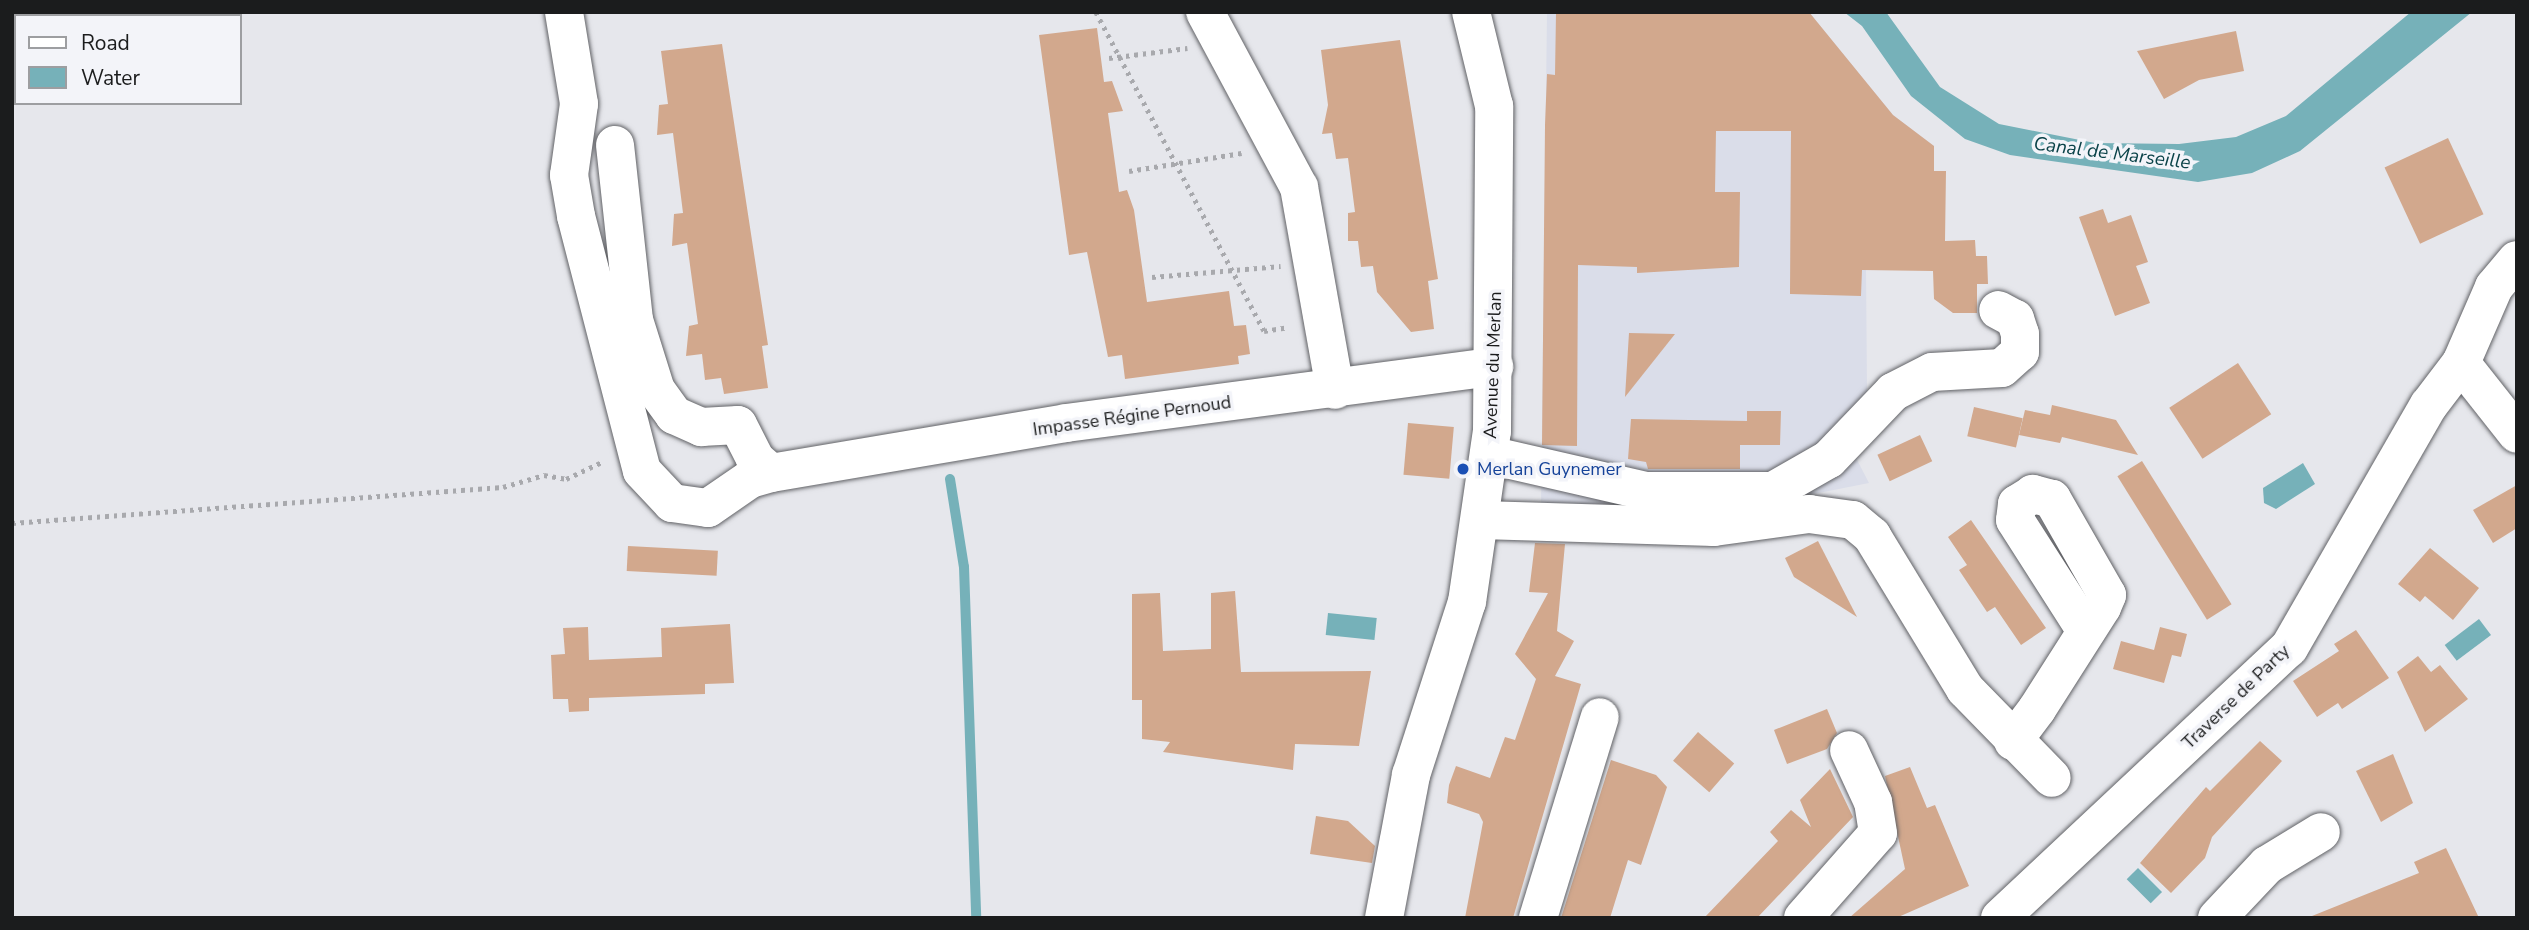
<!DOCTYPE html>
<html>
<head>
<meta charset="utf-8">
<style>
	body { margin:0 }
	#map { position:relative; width:2529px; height:930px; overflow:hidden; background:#e6e7ec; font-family:"Nunito Sans",sans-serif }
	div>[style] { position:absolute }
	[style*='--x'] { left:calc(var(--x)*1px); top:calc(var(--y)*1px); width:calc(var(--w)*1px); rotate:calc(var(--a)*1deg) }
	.built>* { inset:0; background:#dadde9 }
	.water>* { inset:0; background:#76b1b9; transform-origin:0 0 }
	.stream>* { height:10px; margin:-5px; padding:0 5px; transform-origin:5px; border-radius:5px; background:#76b1b9 }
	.building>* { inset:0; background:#d2a88d; transform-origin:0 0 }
	.path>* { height:4.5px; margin-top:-2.25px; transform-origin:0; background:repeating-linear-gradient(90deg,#a8a9ad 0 3.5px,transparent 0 8.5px) }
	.roads { filter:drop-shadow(0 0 2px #616266) drop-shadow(0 0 2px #616266) }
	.minor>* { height:38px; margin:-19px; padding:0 19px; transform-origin:19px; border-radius:19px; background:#fff }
	.dots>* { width:19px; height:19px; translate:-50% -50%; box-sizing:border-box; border:4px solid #f3f4f9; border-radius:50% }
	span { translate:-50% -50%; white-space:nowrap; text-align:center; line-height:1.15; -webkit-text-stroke:7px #f3f4f9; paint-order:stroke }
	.street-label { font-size:18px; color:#1b1c1d }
	.transit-label { font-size:18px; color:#164399 }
	.left { translate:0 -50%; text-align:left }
	.water-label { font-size:19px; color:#0b4349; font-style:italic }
	.frame { position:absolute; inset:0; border:14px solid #1b1c1d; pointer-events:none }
	.legend { position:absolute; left:14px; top:14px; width:228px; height:91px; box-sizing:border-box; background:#f3f4f9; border:2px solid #9d9ea1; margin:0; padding:9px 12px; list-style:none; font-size:21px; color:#1b1c1d }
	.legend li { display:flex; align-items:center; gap:14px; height:35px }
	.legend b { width:35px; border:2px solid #9d9ea1 }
</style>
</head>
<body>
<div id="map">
	<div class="built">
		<i style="clip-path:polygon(1547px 12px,1809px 12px,1893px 115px,1934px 146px,1934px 171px,1866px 270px,1867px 389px,1863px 447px,1854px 454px,1869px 483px,1733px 510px,1541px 506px)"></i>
	</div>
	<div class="water">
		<i style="clip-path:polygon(1844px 12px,1886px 12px,1940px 87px,1999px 124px,2095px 143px,2179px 144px,2236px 137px,2286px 116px,2411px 12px,2472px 12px,2300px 151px,2252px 173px,2198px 182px,2010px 155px,1965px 139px,1911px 96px,1862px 26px)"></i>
		<i style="clip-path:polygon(2303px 463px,2315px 484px,2276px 509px,2264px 503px,2263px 488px)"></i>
		<i style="left:1328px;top:613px;width:49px;height:22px;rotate:6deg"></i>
		<i style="left:2479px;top:619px;width:20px;height:43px;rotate:53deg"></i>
		<i style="left:2138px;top:868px;width:34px;height:16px;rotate:45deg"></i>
	</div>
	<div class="stream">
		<i style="--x:950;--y:479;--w:89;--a:81"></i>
		<i style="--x:964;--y:567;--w:351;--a:88"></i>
	</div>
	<div class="building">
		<i style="clip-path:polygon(1809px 12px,1893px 115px,1934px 146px,1934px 171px,1946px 171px,1945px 241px,1975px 240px,1976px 256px,1987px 256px,1988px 284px,1977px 284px,1977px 313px,1953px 313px,1934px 299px,1933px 271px,1862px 270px,1861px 296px,1790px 294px,1791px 131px,1716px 131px,1715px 192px,1740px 192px,1739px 267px,1637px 273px,1637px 267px,1578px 265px,1577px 446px,1542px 445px,1545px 125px,1547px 74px,1555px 75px,1556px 13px)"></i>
		<i style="clip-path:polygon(1097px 28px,1104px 82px,1112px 81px,1123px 111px,1108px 113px,1119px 192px,1127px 190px,1134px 210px,1147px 302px,1229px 291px,1234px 326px,1246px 325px,1250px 354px,1238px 356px,1239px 364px,1125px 379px,1122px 355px,1108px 357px,1087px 252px,1069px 255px,1039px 35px)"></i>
		<i style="clip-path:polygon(2236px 31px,2244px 71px,2199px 80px,2164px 99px,2137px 51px)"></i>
		<i style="clip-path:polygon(1400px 40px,1438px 279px,1428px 281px,1434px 329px,1411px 332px,1377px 292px,1373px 266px,1361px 267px,1358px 241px,1348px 241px,1348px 213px,1355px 212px,1348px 158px,1336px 159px,1332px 133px,1322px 134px,1328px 105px,1321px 50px)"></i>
		<i style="clip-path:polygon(722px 44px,768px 345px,762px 346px,768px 388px,724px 394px,721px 378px,705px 380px,702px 354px,686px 356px,689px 326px,698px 324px,687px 243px,672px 246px,674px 214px,683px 213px,673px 133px,657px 135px,659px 105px,668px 104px,661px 51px)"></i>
		<i style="left:2448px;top:138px;width:84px;height:70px;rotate:65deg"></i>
		<i style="clip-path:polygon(2103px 209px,2108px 223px,2131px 215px,2148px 262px,2136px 266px,2150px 303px,2115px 316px,2079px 217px)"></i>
		<i style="clip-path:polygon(1629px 333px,1675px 334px,1625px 397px)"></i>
		<i style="left:2238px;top:363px;width:61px;height:82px;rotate:57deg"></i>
		<i style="clip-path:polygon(2052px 405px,2116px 420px,2138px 455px,2062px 437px,2060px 443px,2019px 435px,2025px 410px,2050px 415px)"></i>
		<i style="left:1974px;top:407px;width:50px;height:30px;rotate:13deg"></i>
		<i style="clip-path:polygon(1747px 411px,1781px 411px,1780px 445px,1740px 445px,1740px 469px,1648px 469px,1646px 462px,1628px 459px,1631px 419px,1747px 421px)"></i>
		<i style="left:1408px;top:423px;width:46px;height:52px;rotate:5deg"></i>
		<i style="left:1920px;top:435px;width:29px;height:47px;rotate:65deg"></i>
		<i style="left:2142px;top:461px;width:169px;height:29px;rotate:58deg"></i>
		<i style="clip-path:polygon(2517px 485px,2517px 528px,2493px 543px,2473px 510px)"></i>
		<i style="clip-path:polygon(1971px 520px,2046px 628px,2021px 645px,1995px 607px,1987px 612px,1959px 570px,1967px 565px,1948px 537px)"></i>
		<i style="clip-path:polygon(1818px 541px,1857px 617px,1794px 577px,1785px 558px)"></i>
		<i style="clip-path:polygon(1535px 543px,1565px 544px,1557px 631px,1574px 641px,1555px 676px,1581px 684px,1513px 918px,1465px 918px,1483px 822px,1479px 814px,1447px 803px,1449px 785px,1456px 766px,1490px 778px,1505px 737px,1515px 740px,1536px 679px,1515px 654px,1548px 593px,1529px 592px)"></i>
		<i style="left:628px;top:546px;width:90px;height:25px;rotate:3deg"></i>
		<i style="clip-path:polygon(2430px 548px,2479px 588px,2453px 620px,2425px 596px,2420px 602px,2398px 584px)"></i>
		<i style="clip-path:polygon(1235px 591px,1241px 672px,1371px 671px,1359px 746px,1295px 744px,1293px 770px,1163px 752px,1170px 742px,1142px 739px,1142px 700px,1132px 700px,1132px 594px,1160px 593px,1163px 651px,1211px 649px,1211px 593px)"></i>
		<i style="clip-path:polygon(730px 624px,734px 683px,705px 684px,705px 694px,589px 698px,589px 711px,569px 712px,568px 699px,553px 699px,551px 655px,565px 654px,563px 628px,588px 627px,589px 660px,662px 657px,661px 628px)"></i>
		<i style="clip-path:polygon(2160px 627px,2187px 634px,2181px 657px,2172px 655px,2164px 683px,2113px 669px,2121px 641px,2154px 650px)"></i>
		<i style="clip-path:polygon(2356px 630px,2389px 678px,2342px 709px,2338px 703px,2317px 717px,2293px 681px,2339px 651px,2334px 644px)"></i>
		<i style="clip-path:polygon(2418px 656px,2431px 672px,2440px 665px,2468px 699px,2425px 732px,2397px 672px)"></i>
		<i style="clip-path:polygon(1827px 709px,1837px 733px,1827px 749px,1787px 764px,1774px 730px)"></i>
		<i style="left:1698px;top:732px;width:48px;height:38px;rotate:41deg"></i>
		<i style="clip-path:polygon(2260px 741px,2282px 761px,2212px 837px,2205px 858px,2171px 893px,2140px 863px,2206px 787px,2210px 791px)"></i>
		<i style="clip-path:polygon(2393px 754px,2413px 803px,2381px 822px,2356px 771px)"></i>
		<i style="clip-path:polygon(1611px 760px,1656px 775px,1667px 787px,1641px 865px,1628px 860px,1610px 918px,1561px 918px)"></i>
		<i style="clip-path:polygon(1910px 767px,1927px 808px,1935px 805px,1969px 886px,1896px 918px,1849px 918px,1905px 869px,1885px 776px)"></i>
		<i style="clip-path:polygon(1830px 769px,1853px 817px,1757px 918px,1704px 918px,1778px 841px,1770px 832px,1791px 810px,1811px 827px,1800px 800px)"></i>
		<i style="clip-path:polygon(1316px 816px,1348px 821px,1375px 846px,1372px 863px,1310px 854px)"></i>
		<i style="clip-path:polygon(2446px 848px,2479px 918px,2307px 918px,2419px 873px,2414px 862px)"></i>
	</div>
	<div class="path">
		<i style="--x:1096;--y:12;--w:361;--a:62.2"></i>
		<i style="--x:1264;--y:331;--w:24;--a:-9"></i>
		<i style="--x:1109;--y:58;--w:79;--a:-7.3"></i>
		<i style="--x:1129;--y:171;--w:114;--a:-9.1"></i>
		<i style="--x:1152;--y:277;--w:129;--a:-4.9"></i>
		<i style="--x:12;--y:523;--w:492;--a:-4.2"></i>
		<i style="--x:503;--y:487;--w:43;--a:-16.3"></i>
		<i style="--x:544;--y:475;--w:22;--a:10"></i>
		<i style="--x:566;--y:479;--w:42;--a:-25.3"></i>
	</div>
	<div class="roads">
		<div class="minor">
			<i style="--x:564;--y:12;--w:93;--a:80.7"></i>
			<i style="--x:579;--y:104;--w:72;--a:98"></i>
			<i style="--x:569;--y:175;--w:42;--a:80.3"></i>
			<i style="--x:576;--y:216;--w:263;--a:75.5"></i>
			<i style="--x:642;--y:471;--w:44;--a:46.8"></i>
			<i style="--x:672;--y:503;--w:36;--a:8"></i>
			<i style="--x:708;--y:508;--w:51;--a:-34.6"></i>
			<i style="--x:750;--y:479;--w:22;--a:-16"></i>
			<i style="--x:771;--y:473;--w:299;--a:-9.6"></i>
			<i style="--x:1066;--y:423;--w:432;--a:-7.5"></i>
			<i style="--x:1205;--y:12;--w:199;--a:61.8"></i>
			<i style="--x:1299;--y:187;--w:206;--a:79.9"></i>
			<i style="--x:615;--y:145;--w:176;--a:83.8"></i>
			<i style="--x:634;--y:320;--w:73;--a:72.6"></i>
			<i style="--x:656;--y:390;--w:31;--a:54"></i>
			<i style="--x:674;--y:415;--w:30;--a:24"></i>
			<i style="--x:701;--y:427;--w:37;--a:-3"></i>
			<i style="--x:738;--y:425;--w:38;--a:63"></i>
			<i style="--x:755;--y:459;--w:21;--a:41"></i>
			<i style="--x:2461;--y:363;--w:90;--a:51.7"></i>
			<i style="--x:1489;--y:455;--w:161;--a:12.9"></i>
			<i style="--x:1646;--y:491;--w:127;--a:0"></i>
			<i style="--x:1773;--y:491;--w:64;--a:-29.7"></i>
			<i style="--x:1829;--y:459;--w:93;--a:-46.3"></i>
			<i style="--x:1893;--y:392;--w:44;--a:-27.1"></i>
			<i style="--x:1932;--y:372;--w:70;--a:-3.3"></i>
			<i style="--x:2002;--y:368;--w:24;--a:-42"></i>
			<i style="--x:2020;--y:352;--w:18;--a:-90"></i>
			<i style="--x:2020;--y:334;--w:16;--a:-108"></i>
			<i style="--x:2015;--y:319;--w:19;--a:-152"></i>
			<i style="--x:1481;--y:520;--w:233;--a:1.7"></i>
			<i style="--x:1714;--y:527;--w:96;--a:-7.8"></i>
			<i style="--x:1809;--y:514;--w:44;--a:7.8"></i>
			<i style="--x:1853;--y:520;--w:25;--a:40"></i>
			<i style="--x:1872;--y:536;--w:179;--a:58.7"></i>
			<i style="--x:1965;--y:689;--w:124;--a:45.7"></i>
			<i style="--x:2013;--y:741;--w:40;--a:-53"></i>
			<i style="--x:2037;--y:709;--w:121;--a:-57.5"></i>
			<i style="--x:2102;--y:607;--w:13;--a:-67"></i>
			<i style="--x:2107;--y:595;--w:111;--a:-119.8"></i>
			<i style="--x:2052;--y:499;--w:20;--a:-165"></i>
			<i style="--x:2033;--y:494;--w:19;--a:148"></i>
			<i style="--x:2017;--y:504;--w:16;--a:97"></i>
			<i style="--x:2015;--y:520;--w:132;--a:57.4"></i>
			<i style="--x:1384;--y:918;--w:146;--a:-79.3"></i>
			<i style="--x:1411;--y:775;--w:182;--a:-72.1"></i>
			<i style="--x:1467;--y:602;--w:173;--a:-81.7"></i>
			<i style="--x:1492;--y:431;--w:325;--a:-89.6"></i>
			<i style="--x:1494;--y:106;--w:97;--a:-103.7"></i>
			<i style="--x:1538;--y:918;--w:210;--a:-72.9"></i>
			<i style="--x:1803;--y:918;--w:113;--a:-48.6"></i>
			<i style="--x:1878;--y:833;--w:31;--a:-99"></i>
			<i style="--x:1873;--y:802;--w:57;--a:-114.8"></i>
			<i style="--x:2000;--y:918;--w:396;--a:-43.1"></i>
			<i style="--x:2289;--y:648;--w:280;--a:-60.1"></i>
			<i style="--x:2429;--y:405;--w:53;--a:-52.7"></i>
			<i style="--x:2461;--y:363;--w:83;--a:-66.5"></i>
			<i style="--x:2494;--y:287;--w:35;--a:-50"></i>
			<i style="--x:2217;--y:918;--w:73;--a:-46.7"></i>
			<i style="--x:2267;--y:865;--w:63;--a:-31.4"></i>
		</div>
	</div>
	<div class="dots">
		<i style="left:1463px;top:469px;background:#1a4fb4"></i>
	</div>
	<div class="street-label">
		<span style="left:1493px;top:365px;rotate:-88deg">Avenue du Merlan</span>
		<span style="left:1132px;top:416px;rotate:-8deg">Impasse Régine Pernoud</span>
		<span style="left:2236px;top:697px;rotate:-44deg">Traverse de Party</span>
	</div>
	<div class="transit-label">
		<span class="left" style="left:1477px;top:469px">Merlan Guynemer</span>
	</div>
	<div class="water-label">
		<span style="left:2112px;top:154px;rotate:7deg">Canal de Marseille</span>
	</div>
	<div class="frame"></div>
	<ul class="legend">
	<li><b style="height:9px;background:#fff"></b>Road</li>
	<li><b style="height:19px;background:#76b1b9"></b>Water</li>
	</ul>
</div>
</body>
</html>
